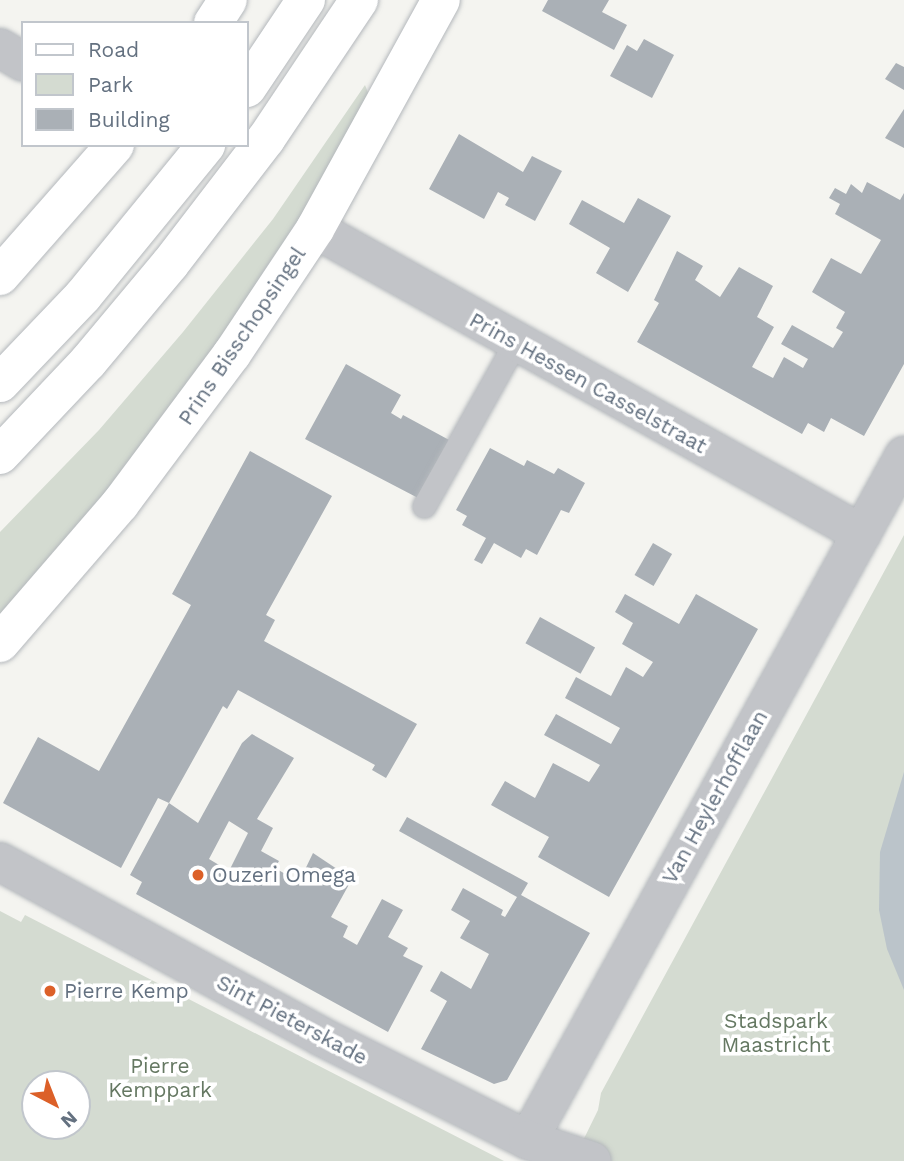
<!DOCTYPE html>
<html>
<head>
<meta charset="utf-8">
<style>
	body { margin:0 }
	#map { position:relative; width:904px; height:1161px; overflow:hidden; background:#f4f4f0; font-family:"Work Sans",sans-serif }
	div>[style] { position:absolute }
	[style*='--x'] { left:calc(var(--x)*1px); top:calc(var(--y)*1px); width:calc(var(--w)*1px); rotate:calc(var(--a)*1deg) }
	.green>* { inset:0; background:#d4dbd1 }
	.water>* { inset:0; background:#bbc4ca }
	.building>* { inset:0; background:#aab0b6; transform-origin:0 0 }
	.roads { filter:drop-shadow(0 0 2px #b4b8bc) drop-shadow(0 0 2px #b4b8bc) }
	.service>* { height:23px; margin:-11.5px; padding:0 11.5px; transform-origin:11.5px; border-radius:11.5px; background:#c2c4c8 }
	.minor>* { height:38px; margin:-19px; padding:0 19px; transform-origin:19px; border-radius:19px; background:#c2c4c8 }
	.tertiary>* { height:38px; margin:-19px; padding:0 19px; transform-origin:19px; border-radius:19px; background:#c2c4c8 }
	.secondary>* { height:38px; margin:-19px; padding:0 19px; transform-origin:19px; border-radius:19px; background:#fff }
	.primary>* { height:38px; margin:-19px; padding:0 19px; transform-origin:19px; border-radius:19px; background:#fff }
	.dots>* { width:19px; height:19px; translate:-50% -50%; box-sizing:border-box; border:4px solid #fff; border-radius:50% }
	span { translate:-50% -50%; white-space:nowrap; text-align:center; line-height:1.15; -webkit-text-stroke:7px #fff; paint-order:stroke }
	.street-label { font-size:21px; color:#647180 }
	.poi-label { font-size:21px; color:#647180 }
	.left { translate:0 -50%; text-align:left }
	.park-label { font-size:21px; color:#657862 }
	.legend { position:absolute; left:21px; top:21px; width:228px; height:126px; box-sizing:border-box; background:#fff; border:2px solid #c1c6cc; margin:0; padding:9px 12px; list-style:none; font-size:21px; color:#647180 }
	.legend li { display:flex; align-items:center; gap:14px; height:35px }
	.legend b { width:35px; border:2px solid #c1c6cc }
	.north { position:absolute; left:21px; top:1070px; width:70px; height:70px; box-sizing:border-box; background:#fff; border:2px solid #c1c6cc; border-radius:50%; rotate:138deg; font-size:19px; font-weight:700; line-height:28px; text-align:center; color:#647180 }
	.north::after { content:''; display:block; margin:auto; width:24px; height:32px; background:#dc6028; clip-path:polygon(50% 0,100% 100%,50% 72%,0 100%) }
</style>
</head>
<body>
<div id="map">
	<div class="green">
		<i style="clip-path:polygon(365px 85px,369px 95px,302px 219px,182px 405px,0 622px,0 532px,99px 430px,183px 332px,273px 219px)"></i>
		<i style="clip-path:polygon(904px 535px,904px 1161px,573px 1161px,598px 1110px,601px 1093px)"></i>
		<i style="clip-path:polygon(evenodd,0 911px,21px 922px,25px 915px,504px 1161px,0 1161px,0 911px,35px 1084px,77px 1084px,77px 1126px,35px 1126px,35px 1084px)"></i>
	</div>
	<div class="water">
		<i style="clip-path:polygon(904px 772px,904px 990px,887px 949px,879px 910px,880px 852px)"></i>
	</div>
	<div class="building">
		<i style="clip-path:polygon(548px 0,609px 0,602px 12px,627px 25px,614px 50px,542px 11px)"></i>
		<i style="clip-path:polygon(644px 39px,674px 55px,652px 98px,610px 76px,627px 45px,637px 51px)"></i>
		<i style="clip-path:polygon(896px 63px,904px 67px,904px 90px,885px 79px)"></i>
		<i style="clip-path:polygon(904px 109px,904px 148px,885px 138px)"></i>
		<i style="clip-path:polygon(459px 134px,523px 172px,532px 156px,562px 171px,535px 221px,505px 205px,509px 198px,498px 192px,484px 219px,429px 189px)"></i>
		<i style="clip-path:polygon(867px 182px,900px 200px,904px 193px,904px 364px,864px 436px,831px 418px,824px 432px,808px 423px,802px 434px,637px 342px,659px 303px,654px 300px,677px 251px,703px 266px,695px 280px,720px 297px,739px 267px,773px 286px,757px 317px,774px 327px,752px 367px,773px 378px,784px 357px,803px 368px,808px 359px,781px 344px,792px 325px,833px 348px,843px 332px,836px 328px,845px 312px,812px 292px,831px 258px,861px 274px,881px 240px,835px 214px,840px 204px,829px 198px,835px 188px,846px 194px,851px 184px,862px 193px)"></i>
		<i style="clip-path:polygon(638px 198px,671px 216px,628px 292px,596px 273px,610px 248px,569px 224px,582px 200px,624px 223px)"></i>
		<i style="clip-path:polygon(346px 364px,401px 395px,391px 413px,401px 419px,403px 415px,451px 441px,420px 499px,305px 439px)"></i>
		<i style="clip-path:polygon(490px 448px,524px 466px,527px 460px,554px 474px,558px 468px,585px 483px,569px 513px,561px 510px,537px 555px,526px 549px,521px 558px,494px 543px,482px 564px,474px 560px,486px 538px,462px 525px,467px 516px,456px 510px)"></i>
		<i style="clip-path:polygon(250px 451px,332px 496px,266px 615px,275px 620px,264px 641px,417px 724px,386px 778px,372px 770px,375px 765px,238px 690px,227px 709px,223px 706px,169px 803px,158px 798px,121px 868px,3px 803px,38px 737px,99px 771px,191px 605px,172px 594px)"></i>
		<i style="left:653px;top:543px;width:22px;height:37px;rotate:30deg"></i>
		<i style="clip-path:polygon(625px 594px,679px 624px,696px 594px,758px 629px,609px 897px,538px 857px,549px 837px,491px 805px,505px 781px,535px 798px,553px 763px,589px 782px,600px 765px,544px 735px,556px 714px,611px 744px,620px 728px,565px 698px,576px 677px,611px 696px,626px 667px,643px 677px,653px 662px,622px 644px,633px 623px,615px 612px)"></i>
		<i style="left:540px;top:617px;width:63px;height:30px;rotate:29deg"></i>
		<i style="clip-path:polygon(evenodd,252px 734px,294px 758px,257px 819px,273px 828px,261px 851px,279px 861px,275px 868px,299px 882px,313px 853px,352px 879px,331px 917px,348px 926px,343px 937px,357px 945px,382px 899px,403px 910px,388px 937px,408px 948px,403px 956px,423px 966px,388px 1032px,136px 894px,142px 882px,130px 875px,169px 803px,198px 823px,242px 743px,252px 734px,229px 821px,248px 833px,229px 871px,209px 859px,229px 821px)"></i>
		<i style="clip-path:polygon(407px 817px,528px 883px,521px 895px,590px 933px,507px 1080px,494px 1084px,421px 1049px,447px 1001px,430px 991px,441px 971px,471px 989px,489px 954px,460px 938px,470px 921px,451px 910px,463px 888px,503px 910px,501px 915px,505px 917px,517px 897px,399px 831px)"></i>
	</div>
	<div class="roads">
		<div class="service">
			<i style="--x:424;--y:506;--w:187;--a:-60.8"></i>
		</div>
		<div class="minor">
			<i style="--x:0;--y:48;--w:27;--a:31"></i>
			<i style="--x:315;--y:229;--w:626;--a:29.14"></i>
			<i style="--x:528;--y:1140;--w:781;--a:-61.2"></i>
		</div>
		<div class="tertiary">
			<i style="--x:0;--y:862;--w:364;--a:28.5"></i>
			<i style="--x:320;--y:1036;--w:233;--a:26.6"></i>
			<i style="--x:528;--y:1140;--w:67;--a:18.2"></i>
		</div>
		<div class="secondary">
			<i style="--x:213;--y:23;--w:27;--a:-57"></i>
			<i style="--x:0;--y:276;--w:174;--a:-48.7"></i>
			<i style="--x:0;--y:643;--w:184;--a:-49.2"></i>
			<i style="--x:120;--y:504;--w:187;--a:-53.3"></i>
			<i style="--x:232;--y:354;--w:150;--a:-56.4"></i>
			<i style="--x:315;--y:229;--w:261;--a:-61.2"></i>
		</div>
		<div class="primary">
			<i style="--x:247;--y:88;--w:106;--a:-56.2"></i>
			<i style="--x:0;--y:383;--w:120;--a:-46.3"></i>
			<i style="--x:83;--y:296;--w:195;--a:-50.8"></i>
			<i style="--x:0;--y:455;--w:128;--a:-46.6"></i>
			<i style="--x:88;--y:362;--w:128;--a:-50.1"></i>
			<i style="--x:170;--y:264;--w:158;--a:-52.5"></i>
			<i style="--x:266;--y:139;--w:167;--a:-56.2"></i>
		</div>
	</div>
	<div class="dots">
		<i style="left:198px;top:875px;background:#dc6028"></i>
		<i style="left:50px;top:991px;background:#dc6028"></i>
	</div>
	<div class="street-label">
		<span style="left:242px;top:336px;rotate:-56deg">Prins Bisschopsingel</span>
		<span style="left:588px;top:383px;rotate:29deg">Prins Hessen Casselstraat</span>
		<span style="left:715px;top:797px;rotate:-61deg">Van Heylerhofflaan</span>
		<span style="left:292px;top:1020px;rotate:28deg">Sint Pieterskade</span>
	</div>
	<div class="poi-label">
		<span class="left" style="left:212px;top:875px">Ouzeri Omega</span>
		<span class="left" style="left:64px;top:991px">Pierre Kemp</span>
	</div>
	<div class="park-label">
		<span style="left:776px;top:1033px">Stadspark<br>Maastricht</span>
		<span style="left:160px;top:1078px">Pierre<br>Kemppark</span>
	</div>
	<ul class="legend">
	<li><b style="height:9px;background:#fff"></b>Road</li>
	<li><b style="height:19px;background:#d4dbd1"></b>Park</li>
	<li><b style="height:19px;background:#aab0b6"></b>Building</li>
	</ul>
	<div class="north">N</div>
</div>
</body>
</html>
